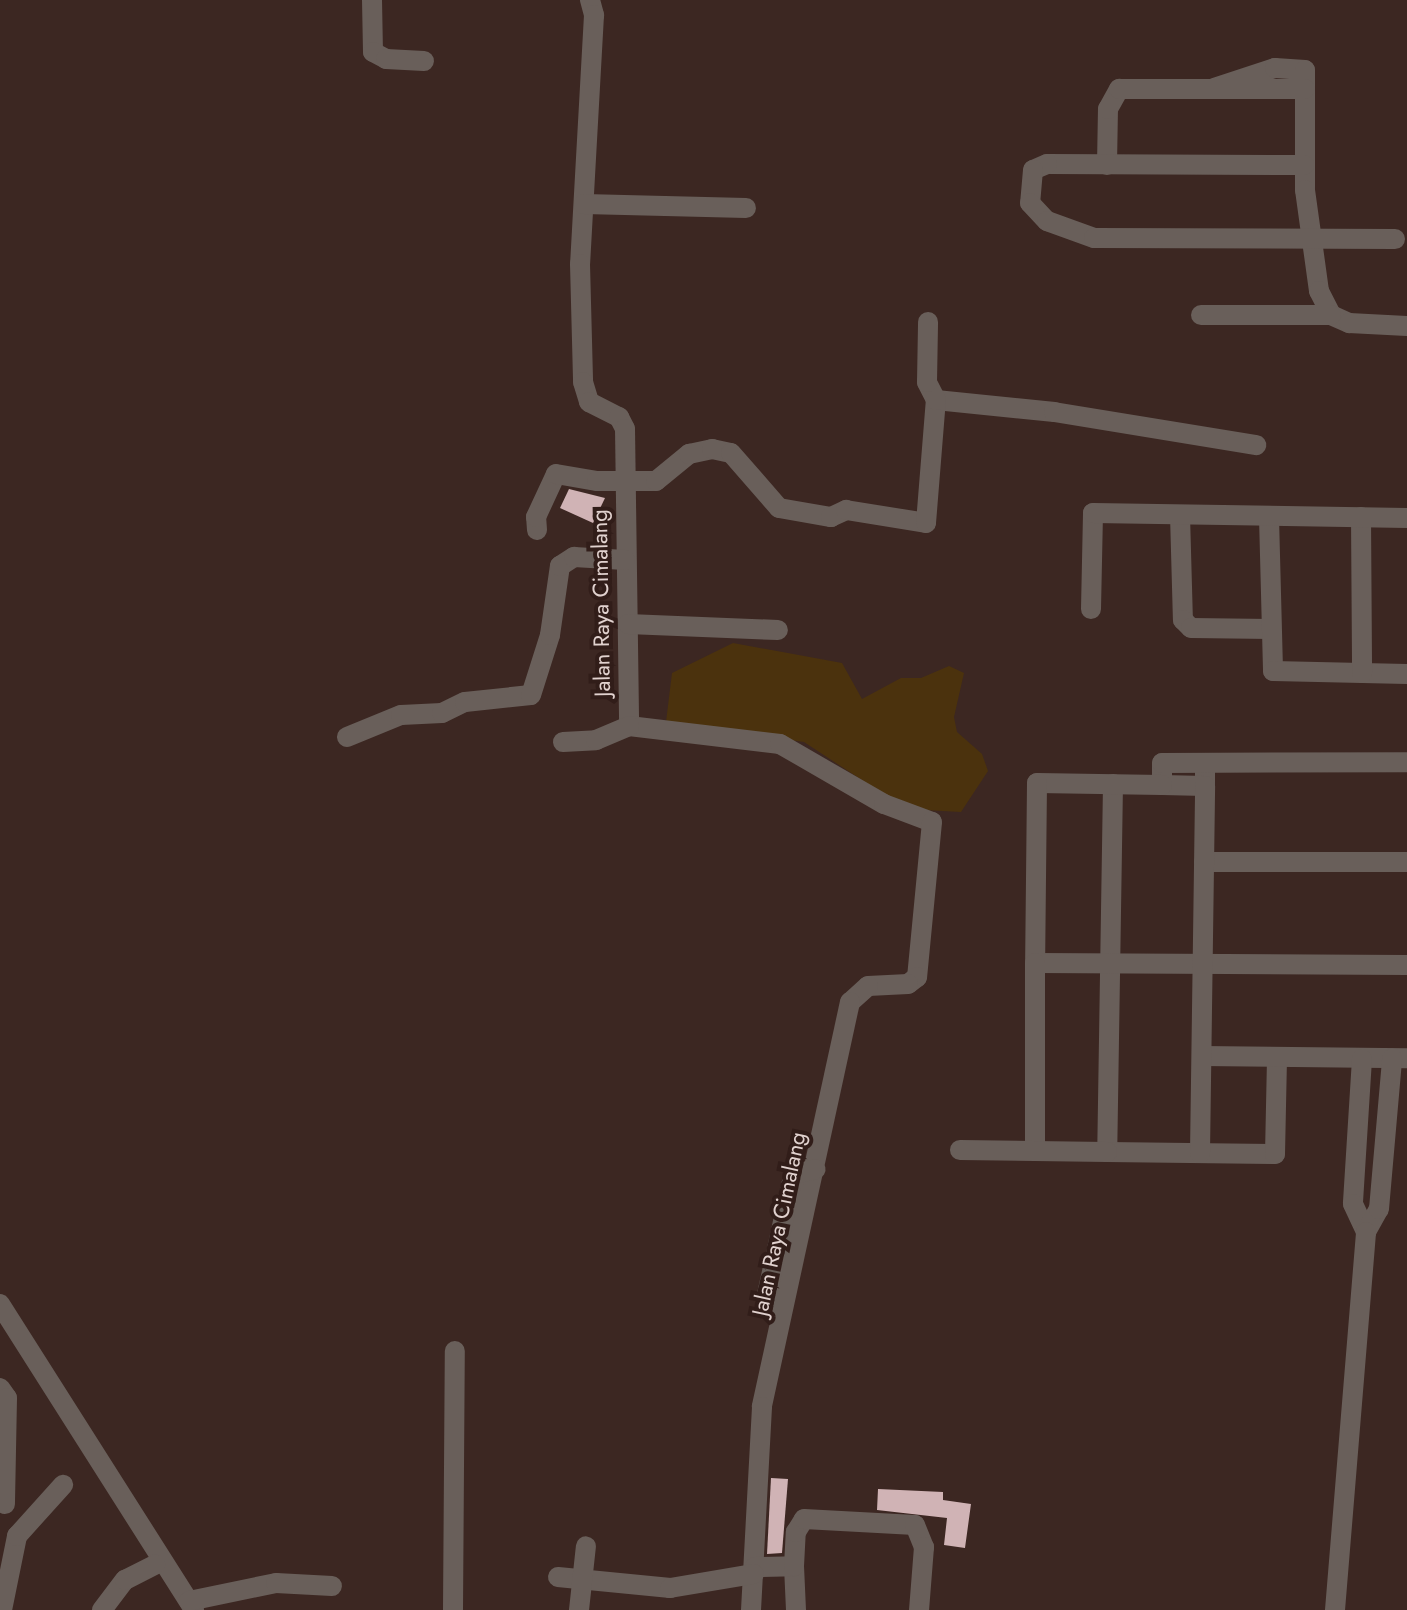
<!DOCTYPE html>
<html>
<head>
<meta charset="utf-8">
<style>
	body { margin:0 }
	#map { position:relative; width:1407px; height:1610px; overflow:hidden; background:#3c2722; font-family:Jost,sans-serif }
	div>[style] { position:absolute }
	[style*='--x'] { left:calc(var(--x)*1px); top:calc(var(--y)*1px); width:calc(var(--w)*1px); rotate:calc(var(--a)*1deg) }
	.green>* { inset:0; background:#4b320d }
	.building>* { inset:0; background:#d0b3b5 }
	.minor>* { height:20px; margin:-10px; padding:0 10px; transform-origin:10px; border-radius:10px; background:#695f5a }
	span { translate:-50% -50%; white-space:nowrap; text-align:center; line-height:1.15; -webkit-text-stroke:8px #311d19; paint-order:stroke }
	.street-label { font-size:22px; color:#e1d2cf }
</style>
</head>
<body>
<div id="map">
	<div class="green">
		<i style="clip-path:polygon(733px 643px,842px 663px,862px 699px,901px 678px,921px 678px,949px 666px,964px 673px,954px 717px,957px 732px,982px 754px,988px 771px,961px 812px,906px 809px,804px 742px,666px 722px,672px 673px)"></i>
	</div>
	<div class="building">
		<i style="clip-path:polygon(569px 489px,605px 498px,593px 523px,560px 508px)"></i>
		<i style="clip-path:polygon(771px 1478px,788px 1479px,782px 1553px,767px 1554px)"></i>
		<i style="clip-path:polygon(878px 1489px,943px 1492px,943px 1500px,971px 1504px,965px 1548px,944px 1545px,947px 1518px,877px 1510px)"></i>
	</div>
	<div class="minor">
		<i style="--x:372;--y:0;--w:52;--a:88.9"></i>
		<i style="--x:373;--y:52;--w:15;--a:28"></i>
		<i style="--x:386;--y:59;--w:38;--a:3"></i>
		<i style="--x:590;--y:0;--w:16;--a:75"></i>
		<i style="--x:594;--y:15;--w:249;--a:93.2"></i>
		<i style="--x:580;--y:264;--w:118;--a:88.5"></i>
		<i style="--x:583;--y:382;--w:21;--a:73"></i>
		<i style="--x:589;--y:402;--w:34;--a:27"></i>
		<i style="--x:619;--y:417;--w:13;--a:63"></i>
		<i style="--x:625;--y:429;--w:297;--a:89.2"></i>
		<i style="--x:629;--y:726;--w:152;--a:6.8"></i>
		<i style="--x:780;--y:744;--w:120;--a:30"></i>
		<i style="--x:884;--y:804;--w:51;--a:20.6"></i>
		<i style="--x:932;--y:822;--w:156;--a:95.5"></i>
		<i style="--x:917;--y:977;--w:11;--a:142"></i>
		<i style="--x:908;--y:984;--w:40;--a:177.1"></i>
		<i style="--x:868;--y:986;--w:24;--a:138"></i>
		<i style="--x:850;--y:1002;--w:414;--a:102.3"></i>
		<i style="--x:762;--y:1407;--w:203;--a:93.1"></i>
		<i style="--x:1214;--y:88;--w:64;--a:-18.2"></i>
		<i style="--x:1275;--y:68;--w:30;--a:4"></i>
		<i style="--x:1305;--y:70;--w:120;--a:90"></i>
		<i style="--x:1305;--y:190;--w:102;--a:82.1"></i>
		<i style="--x:1319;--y:291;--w:27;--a:63"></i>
		<i style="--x:1331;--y:315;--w:20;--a:24"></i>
		<i style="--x:1349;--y:323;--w:58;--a:3"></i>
		<i style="--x:1107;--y:165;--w:56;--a:-89"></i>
		<i style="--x:1108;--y:109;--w:23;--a:-61"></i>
		<i style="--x:1119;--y:89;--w:186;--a:0"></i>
		<i style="--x:1304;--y:165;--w:257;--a:-179.8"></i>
		<i style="--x:1047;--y:164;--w:15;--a:157"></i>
		<i style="--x:1033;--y:170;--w:33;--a:95"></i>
		<i style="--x:1030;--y:203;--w:25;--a:47"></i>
		<i style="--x:1047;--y:221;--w:50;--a:19.9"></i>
		<i style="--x:1094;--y:238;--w:301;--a:0.2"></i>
		<i style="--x:584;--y:204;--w:162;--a:1.4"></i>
		<i style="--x:1201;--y:315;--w:130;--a:0"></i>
		<i style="--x:936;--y:400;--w:119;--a:5.8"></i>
		<i style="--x:1054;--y:412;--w:205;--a:9.3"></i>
		<i style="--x:1180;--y:515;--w:105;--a:88.4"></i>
		<i style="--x:1183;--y:620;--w:11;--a:45"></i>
		<i style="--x:1191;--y:628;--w:80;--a:0.7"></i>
		<i style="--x:1269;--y:517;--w:154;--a:88.5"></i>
		<i style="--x:1273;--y:671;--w:134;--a:1.3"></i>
		<i style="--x:1361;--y:517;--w:156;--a:89.6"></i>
		<i style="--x:537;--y:530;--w:13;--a:-94"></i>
		<i style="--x:536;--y:517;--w:47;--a:-65.1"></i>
		<i style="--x:556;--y:474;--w:42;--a:9.7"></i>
		<i style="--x:597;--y:481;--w:59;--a:0"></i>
		<i style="--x:656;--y:481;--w:43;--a:-39.3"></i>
		<i style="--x:689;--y:454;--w:24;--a:-12"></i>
		<i style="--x:712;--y:449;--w:19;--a:12"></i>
		<i style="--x:731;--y:453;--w:73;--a:48.9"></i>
		<i style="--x:779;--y:508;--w:53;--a:9.8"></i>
		<i style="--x:831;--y:517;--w:17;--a:-25"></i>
		<i style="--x:846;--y:510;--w:81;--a:9.2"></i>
		<i style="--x:926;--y:523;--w:123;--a:-85.4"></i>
		<i style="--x:936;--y:400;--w:20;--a:-117"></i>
		<i style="--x:927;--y:382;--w:60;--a:-89"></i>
		<i style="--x:1091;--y:609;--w:96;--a:-88.8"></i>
		<i style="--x:1093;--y:513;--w:314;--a:0.9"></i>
		<i style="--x:628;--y:624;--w:150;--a:2.3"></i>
		<i style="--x:347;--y:737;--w:58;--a:-22.2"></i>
		<i style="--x:401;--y:715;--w:41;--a:-2.8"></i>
		<i style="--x:442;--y:713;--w:25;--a:-26"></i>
		<i style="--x:465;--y:702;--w:66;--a:-6.1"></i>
		<i style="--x:531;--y:695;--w:63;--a:-72.4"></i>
		<i style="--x:550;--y:635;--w:70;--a:-81.8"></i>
		<i style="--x:560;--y:566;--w:17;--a:-33"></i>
		<i style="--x:574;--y:557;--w:51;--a:3.4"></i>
		<i style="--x:563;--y:742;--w:33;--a:-3"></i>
		<i style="--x:596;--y:740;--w:36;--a:-23"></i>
		<i style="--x:1205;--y:763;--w:23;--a:90"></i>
		<i style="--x:1205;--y:786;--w:43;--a:-178.7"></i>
		<i style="--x:1162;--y:785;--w:22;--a:-90"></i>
		<i style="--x:1162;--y:763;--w:245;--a:-0.2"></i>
		<i style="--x:1113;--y:784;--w:368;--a:90.9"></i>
		<i style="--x:1107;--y:1152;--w:168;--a:0.7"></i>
		<i style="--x:1275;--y:1154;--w:97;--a:-88.8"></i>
		<i style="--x:1162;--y:785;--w:125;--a:-179.1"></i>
		<i style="--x:1037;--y:783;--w:180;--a:90.6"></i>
		<i style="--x:1035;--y:963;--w:372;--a:0.3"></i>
		<i style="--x:1204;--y:862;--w:203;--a:0"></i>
		<i style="--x:1035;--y:963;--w:188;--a:90"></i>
		<i style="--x:1202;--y:1056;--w:205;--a:0.6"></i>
		<i style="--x:1362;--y:1059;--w:145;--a:93.6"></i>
		<i style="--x:1353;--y:1204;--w:31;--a:65"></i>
		<i style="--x:1366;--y:1232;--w:26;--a:-61"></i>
		<i style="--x:1379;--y:1209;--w:151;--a:-85"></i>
		<i style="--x:960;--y:1150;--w:147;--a:0.8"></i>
		<i style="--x:1200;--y:1153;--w:367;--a:-89.2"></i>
		<i style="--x:766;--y:1299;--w:117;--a:-77.6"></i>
		<i style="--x:791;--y:1185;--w:14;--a:-56"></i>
		<i style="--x:799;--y:1173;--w:17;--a:-13"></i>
		<i style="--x:0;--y:1304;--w:362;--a:57.6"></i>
		<i style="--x:0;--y:1388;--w:12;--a:55"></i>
		<i style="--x:7;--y:1398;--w:106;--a:91.1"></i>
		<i style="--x:794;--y:1566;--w:44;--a:87.4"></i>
		<i style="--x:755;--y:1567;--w:39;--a:-1"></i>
		<i style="--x:794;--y:1566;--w:34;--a:-87"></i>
		<i style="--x:796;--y:1532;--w:15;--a:-58"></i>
		<i style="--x:804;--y:1519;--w:111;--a:3.1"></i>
		<i style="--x:915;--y:1525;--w:24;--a:68"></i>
		<i style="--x:924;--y:1547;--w:63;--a:94.5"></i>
		<i style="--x:558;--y:1577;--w:113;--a:5.6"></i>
		<i style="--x:670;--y:1588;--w:85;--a:-9.5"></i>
		<i style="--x:189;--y:1601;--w:89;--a:-11.7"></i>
		<i style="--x:276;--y:1583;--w:56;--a:3.1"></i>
		<i style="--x:2;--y:1610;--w:76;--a:-78.5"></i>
		<i style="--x:17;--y:1536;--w:69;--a:-48"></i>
		<i style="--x:102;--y:1610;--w:38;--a:-53"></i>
		<i style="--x:125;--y:1580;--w:34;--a:-27"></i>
		<i style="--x:453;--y:1610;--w:259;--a:-89.6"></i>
		<i style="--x:579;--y:1610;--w:64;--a:-83.8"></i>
		<i style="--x:1335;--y:1610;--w:379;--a:-85.3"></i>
	</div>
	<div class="street-label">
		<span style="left:601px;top:603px;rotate:-91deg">Jalan Raya Cimalang</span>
		<span style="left:779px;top:1224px;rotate:-78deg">Jalan Raya Cimalang</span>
	</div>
</div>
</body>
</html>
